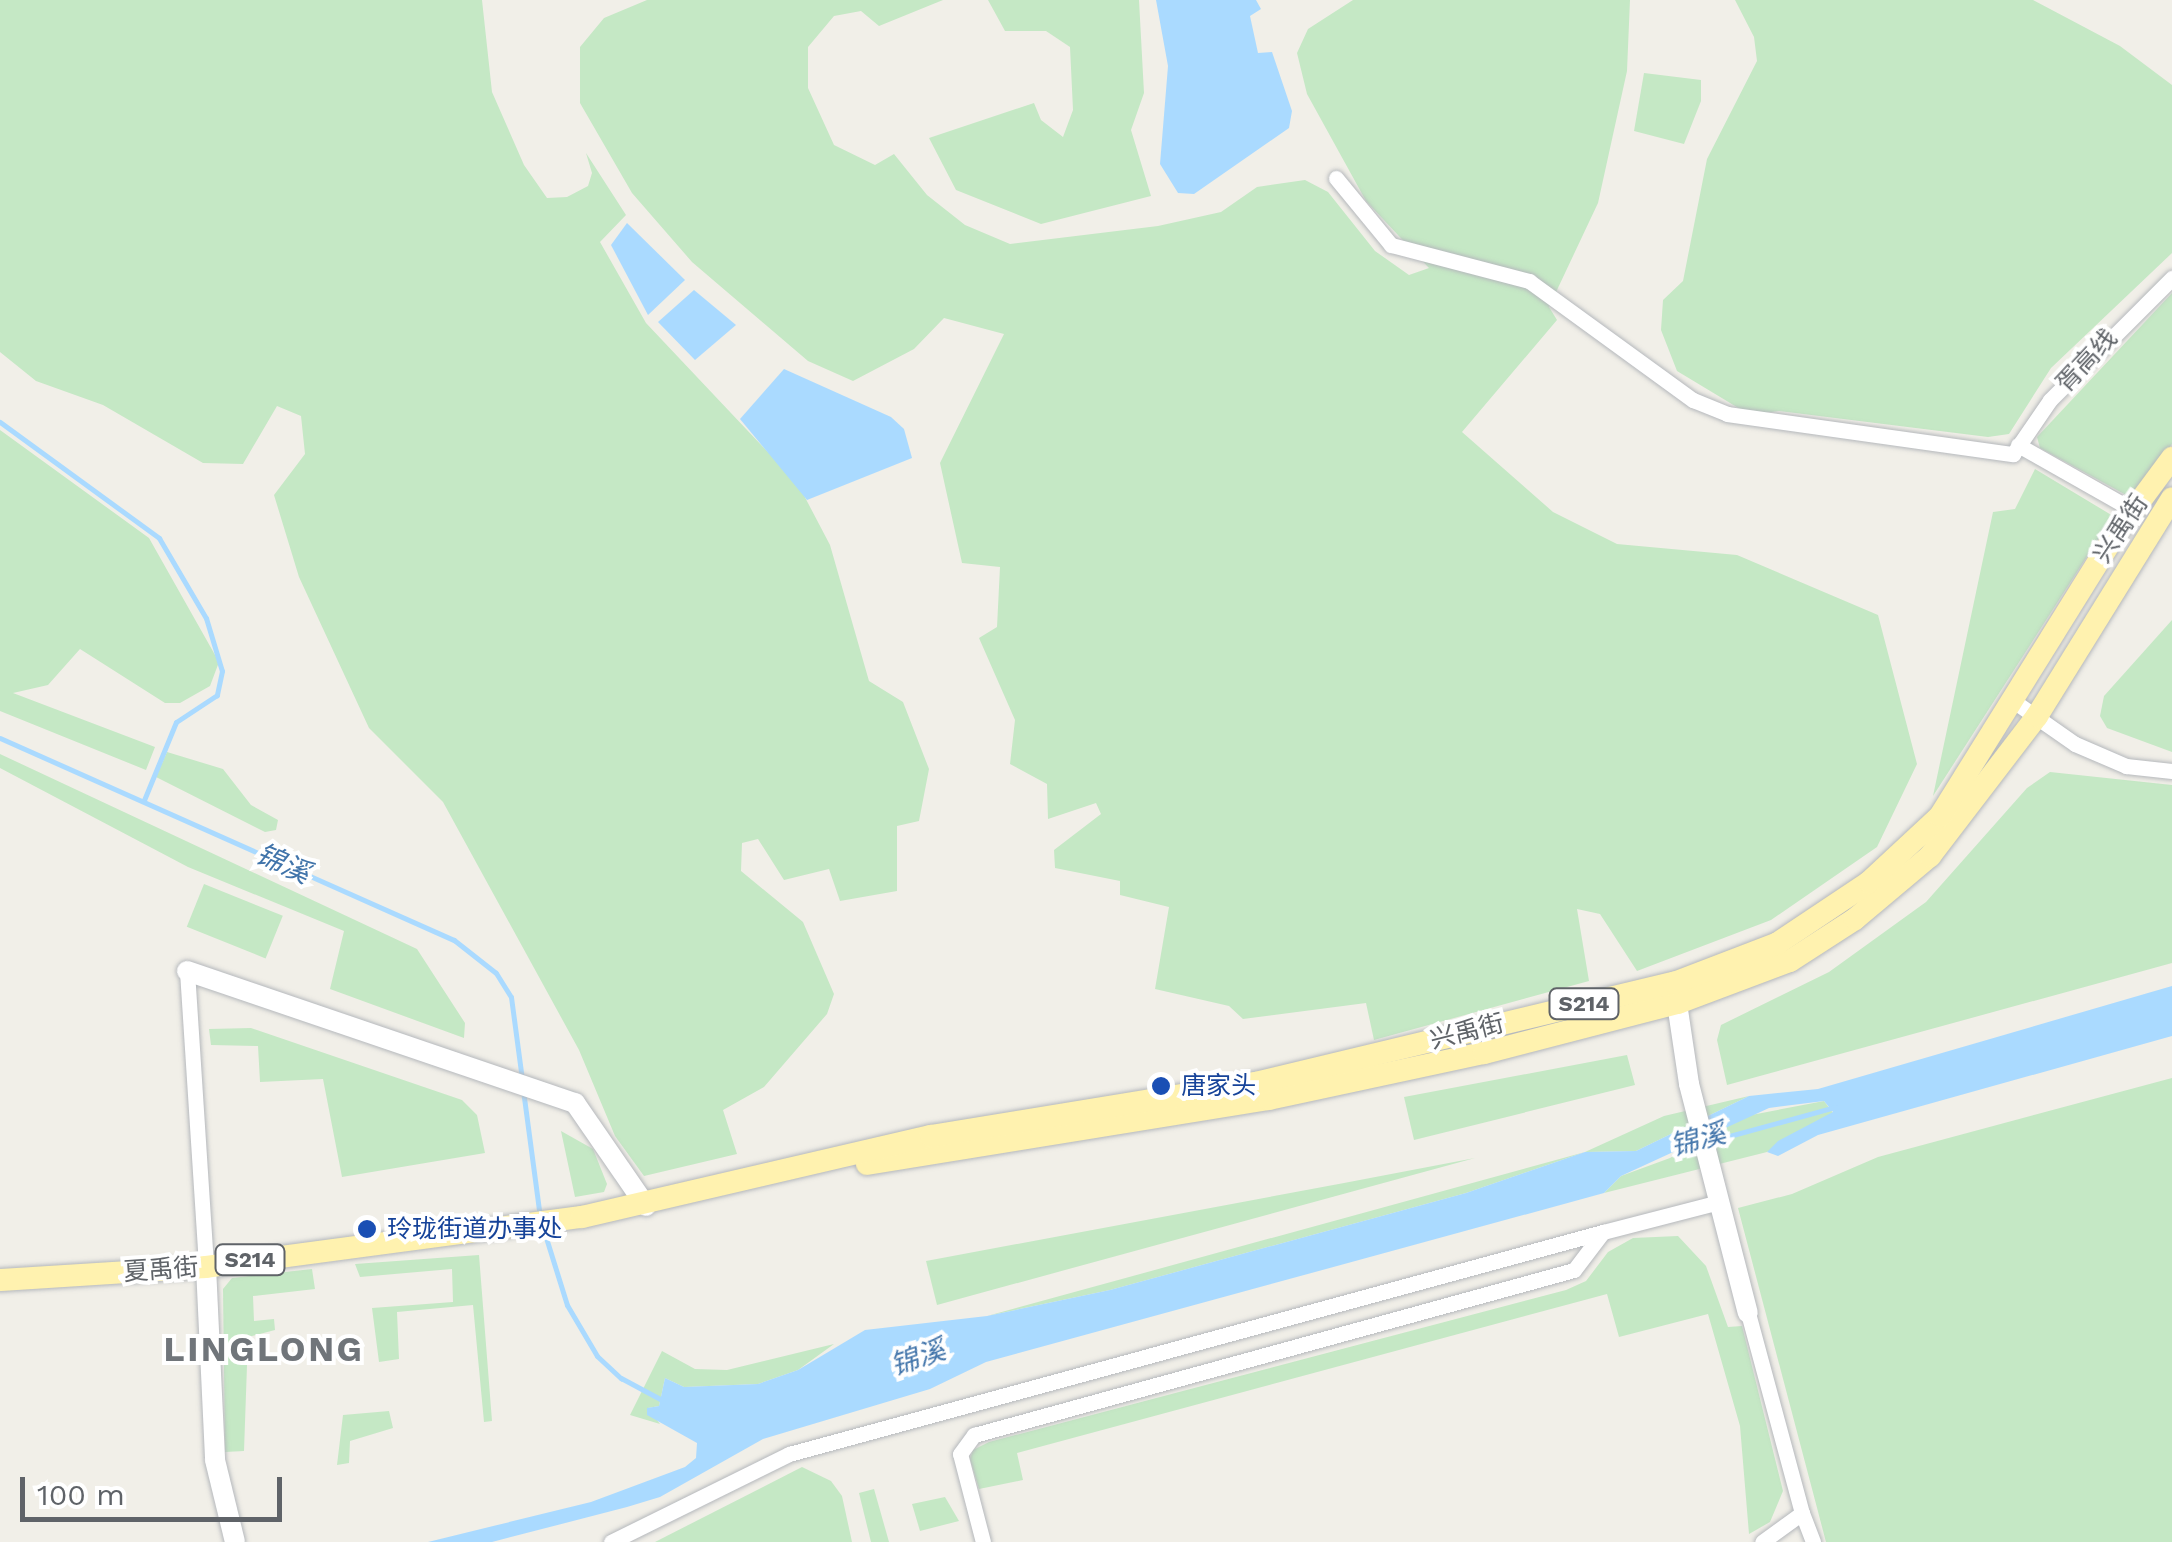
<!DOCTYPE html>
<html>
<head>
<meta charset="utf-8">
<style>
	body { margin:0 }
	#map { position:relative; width:2172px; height:1542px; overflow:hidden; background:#f1efe8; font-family:"Work Sans","Noto Sans SC",sans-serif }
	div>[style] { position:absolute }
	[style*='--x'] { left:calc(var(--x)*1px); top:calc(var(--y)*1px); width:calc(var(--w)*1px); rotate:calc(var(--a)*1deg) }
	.green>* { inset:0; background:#c5e8c5; transform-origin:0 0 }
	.water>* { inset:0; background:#aadaff }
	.stream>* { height:5px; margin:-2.5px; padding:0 2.5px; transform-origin:2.5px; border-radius:2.5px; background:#aadaff }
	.roads { filter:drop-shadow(0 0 2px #b5b8bc) drop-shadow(0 0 2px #b5b8bc) }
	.street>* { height:15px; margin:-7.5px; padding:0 7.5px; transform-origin:7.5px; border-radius:7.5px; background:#fff }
	.secondary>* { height:20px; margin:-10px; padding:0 10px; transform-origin:10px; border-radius:10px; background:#fff }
	.primary>* { height:22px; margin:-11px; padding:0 11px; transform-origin:11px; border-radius:11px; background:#fff2af }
	.dots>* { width:28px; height:28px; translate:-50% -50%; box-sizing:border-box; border:5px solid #fff; border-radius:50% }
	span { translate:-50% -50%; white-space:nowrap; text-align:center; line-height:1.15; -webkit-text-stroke:8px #fff; paint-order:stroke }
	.shield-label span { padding:2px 8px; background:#fff; border:2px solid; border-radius:8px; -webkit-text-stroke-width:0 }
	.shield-label { font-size:22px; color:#5f6368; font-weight:700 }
	.street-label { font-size:25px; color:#5f6368 }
	.transit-label { font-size:25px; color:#164399 }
	.left { translate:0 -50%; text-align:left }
	.water-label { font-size:28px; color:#4174aa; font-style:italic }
	.district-label { font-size:35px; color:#70757a; font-weight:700; letter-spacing:2.5px }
	.scale { position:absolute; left:20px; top:1477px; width:262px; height:45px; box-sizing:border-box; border:5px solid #5f6368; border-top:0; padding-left:12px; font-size:30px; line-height:35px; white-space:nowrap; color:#5f6368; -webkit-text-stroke:8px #fff; paint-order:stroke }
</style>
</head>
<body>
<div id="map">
	<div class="green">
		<i style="clip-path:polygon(0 0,482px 0,492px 92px,524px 165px,547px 198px,567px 197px,588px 186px,592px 173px,586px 153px,626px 215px,600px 242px,646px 323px,798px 484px,830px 545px,869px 681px,903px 702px,929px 769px,919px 821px,897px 826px,897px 891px,840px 901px,829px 869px,784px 880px,758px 839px,742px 843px,741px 871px,803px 922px,834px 994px,827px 1014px,764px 1087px,723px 1110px,737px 1154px,644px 1176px,615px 1136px,579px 1050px,443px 802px,369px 728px,299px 577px,274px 495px,305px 454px,301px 416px,277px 406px,243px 464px,203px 463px,103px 405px,36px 381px,0 352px)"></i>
		<i style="clip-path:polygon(647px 0,943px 0,879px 26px,861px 11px,834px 16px,808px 47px,808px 88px,834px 145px,875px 165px,894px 154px,927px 195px,965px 225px,1010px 244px,1158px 226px,1221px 212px,1257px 187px,1305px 180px,1328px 192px,1375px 251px,1409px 275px,1429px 268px,1366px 201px,1307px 94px,1297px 53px,1308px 29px,1353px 0,1630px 0,1627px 71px,1598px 203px,1549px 307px,1557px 320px,1462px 432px,1553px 512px,1617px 544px,1737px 555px,1878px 615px,1917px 764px,1877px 847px,1771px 920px,1637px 971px,1600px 914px,1577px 909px,1589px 981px,1374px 1040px,1366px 1003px,1243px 1019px,1229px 1006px,1155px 989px,1169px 907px,1120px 895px,1120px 881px,1055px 868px,1054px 850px,1101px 814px,1096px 803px,1048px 819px,1047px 784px,1010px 764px,1015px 720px,979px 638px,997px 627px,1000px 567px,962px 563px,940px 463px,1004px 334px,944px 318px,914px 349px,853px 381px,808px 361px,692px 262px,632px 193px,580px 103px,580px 47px,604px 18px)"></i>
		<i style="clip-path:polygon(988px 0,1139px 0,1144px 93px,1131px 130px,1151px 196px,1041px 224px,956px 190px,929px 138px,1034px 103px,1041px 120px,1063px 137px,1073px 110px,1070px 47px,1046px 31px,1005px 31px)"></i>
		<i style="clip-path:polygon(1735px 0,2033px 0,2120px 46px,2172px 85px,2172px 253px,2051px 368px,2009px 434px,1988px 437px,1779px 411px,1750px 415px,1677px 371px,1661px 330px,1663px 300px,1683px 281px,1707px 159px,1757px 61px,1754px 37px)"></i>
		<i style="clip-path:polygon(1644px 73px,1701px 80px,1701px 101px,1684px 144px,1634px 131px)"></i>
		<i style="clip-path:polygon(2172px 293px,2172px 444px,2136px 493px,2126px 495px,2040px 448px,2037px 437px)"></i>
		<i style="clip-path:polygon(0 430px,149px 538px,219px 662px,210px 686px,180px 703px,165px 703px,80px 649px,48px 685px,13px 693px,155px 747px,146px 770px,0 711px)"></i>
		<i style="clip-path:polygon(2035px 469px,2113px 516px,1933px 796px,1993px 512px,2015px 509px)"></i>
		<i style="clip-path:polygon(2172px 620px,2172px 752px,2107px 728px,2100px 716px,2104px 696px)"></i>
		<i style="clip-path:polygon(167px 752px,223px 769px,251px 805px,278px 820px,276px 830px,265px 832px,156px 777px)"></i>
		<i style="clip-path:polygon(0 754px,417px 949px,465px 1023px,464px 1038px,330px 989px,344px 931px,188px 867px,0 768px)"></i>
		<i style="clip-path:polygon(2050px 772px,2172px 785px,2172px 963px,1727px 1085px,1717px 1040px,1721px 1025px,1829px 972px,1926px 902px,2027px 788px)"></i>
		<i style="left:204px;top:884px;width:85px;height:46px;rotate:22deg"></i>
		<i style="clip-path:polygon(251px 1028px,462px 1100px,477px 1115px,485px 1153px,342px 1177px,323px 1079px,260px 1082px,258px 1046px,211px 1045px,209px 1029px)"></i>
		<i style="clip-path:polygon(1627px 1055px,1635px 1085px,1414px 1140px,1404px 1097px)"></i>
		<i style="clip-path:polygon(2172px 1078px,2172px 1542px,1826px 1542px,1738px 1208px,1792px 1194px,1878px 1157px)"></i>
		<i style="clip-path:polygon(1749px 1096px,1636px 1151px,1585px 1152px,1466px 1193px,1110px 1290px,987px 1316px,1585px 1152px,1664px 1116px)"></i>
		<i style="clip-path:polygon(1824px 1101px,1833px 1113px,1767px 1152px,1604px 1193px,1621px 1176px,1670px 1158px,1741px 1117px)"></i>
		<i style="clip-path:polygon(561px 1131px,593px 1149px,607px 1184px,604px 1192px,575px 1197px)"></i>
		<i style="clip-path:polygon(1475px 1158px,937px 1305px,926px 1261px,1344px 1183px)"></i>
		<i style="clip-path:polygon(1678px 1236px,1706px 1266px,1728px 1327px,1742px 1326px,1783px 1491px,1770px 1522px,1749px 1534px,1740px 1426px,1708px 1314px,1619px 1337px,1607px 1294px,1017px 1453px,1023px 1480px,979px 1489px,970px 1459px,973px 1450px,989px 1442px,1566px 1290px,1586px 1281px,1608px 1252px,1633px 1238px)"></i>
		<i style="clip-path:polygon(479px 1255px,492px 1421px,484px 1422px,473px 1305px,397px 1312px,399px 1359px,379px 1362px,372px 1308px,453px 1302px,452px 1269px,360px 1277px,355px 1264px)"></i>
		<i style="clip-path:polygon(312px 1269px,315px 1289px,253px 1296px,254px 1321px,274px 1319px,275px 1330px,248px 1337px,244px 1451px,225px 1452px,223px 1289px,232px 1278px)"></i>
		<i style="clip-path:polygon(834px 1344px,798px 1370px,758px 1384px,684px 1387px,665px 1378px,659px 1406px,648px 1408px,660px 1424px,630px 1415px,662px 1351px,695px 1369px,727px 1370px)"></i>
		<i style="clip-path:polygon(389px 1411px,393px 1428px,350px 1441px,349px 1463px,337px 1465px,343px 1415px)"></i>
		<i style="clip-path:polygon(802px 1467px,831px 1481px,842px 1496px,852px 1542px,655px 1542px)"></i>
		<i style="clip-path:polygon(874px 1489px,889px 1542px,871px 1542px,859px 1493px)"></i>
		<i style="clip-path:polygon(945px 1497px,959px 1521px,920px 1531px,912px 1504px)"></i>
	</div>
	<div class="water">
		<i style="clip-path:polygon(1156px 0,1256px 0,1261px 9px,1250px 16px,1258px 53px,1272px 52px,1292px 111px,1289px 128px,1194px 194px,1178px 193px,1160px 164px,1168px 66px)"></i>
		<i style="clip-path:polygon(627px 223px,685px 280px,648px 315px,611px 245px)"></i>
		<i style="clip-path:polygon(694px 290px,736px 325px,695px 360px,658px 322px)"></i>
		<i style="clip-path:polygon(784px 369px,891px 417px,904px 429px,912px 458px,807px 500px,740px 419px)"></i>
		<i style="clip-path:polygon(2172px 986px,2172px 1036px,1818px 1135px,1778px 1156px,1767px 1152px,1778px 1141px,1833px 1112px,1824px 1101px,1769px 1108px,1621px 1176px,1604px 1193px,986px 1362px,930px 1389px,763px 1439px,660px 1497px,627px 1507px,492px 1542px,428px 1542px,591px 1502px,685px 1467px,696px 1458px,697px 1443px,647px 1415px,647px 1408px,659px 1406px,665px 1378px,684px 1387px,758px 1384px,798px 1370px,865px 1330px,987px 1316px,1110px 1290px,1466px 1193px,1585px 1152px,1636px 1151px,1749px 1096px,1818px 1089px)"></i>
	</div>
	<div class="stream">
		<i style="--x:0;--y:422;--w:197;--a:36.1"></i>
		<i style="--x:159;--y:538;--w:93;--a:59.6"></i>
		<i style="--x:206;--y:618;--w:55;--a:73.2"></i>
		<i style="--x:222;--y:671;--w:25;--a:102"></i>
		<i style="--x:217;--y:695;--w:49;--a:146.6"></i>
		<i style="--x:176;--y:722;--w:84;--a:112.3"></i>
		<i style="--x:0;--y:738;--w:497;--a:24"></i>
		<i style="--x:454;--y:940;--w:53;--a:38.2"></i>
		<i style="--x:496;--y:973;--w:28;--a:58"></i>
		<i style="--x:511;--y:997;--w:83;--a:82.4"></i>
		<i style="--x:523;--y:1090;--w:128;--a:82.4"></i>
		<i style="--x:1711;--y:1141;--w:129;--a:-15.3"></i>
		<i style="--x:543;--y:1228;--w:81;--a:72.7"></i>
		<i style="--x:567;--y:1305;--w:59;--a:59.5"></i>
		<i style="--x:597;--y:1356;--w:33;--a:43"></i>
		<i style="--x:621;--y:1378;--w:47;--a:28.2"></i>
	</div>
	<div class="roads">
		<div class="street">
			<i style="--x:1336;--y:178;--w:87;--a:50.6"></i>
			<i style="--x:1391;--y:245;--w:143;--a:14.6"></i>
			<i style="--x:1529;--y:281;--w:203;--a:36"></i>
			<i style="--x:1693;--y:400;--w:37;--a:22"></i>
			<i style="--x:1727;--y:414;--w:289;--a:8"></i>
			<i style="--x:2013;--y:454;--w:65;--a:-55.6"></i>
			<i style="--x:2050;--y:400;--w:173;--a:-45"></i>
			<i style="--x:2018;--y:445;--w:132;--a:29.5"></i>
			<i style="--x:2012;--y:700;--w:77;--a:34.9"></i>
			<i style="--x:2075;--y:744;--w:56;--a:23.3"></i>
			<i style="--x:2126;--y:766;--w:46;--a:6.2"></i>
			<i style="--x:187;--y:971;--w:297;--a:86.3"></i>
			<i style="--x:1748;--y:1313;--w:207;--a:74.9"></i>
			<i style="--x:1802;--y:1513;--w:49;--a:144.1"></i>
			<i style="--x:1802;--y:1513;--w:31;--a:69"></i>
			<i style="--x:611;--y:1542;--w:199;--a:-26.3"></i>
			<i style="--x:789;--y:1454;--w:844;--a:-15.26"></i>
			<i style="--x:983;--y:1542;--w:91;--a:-104.6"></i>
			<i style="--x:960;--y:1454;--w:24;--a:-54"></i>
			<i style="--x:974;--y:1435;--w:622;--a:-15.38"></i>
			<i style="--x:1574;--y:1270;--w:48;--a:-52.7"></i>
			<i style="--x:1603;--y:1232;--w:120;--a:-14.5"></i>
		</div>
		<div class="secondary">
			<i style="--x:187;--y:971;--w:410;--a:18.8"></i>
			<i style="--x:575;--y:1103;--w:125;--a:55.4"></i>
			<i style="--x:1675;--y:990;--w:95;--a:81.5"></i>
			<i style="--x:1689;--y:1084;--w:236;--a:75.6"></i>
			<i style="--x:206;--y:1267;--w:193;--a:87.3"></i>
			<i style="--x:215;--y:1460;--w:84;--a:76.3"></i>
		</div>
		<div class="primary">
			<i style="--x:867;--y:1164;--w:407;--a:-9.2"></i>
			<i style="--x:1269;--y:1099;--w:220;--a:-12.1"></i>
			<i style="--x:1484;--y:1053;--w:200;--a:-14.5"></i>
			<i style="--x:1678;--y:1003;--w:120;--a:-20.6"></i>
			<i style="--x:1790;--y:961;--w:77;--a:-32.9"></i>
			<i style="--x:1855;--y:919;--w:98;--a:-40"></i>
			<i style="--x:1930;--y:856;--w:176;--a:-52.6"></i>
			<i style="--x:2037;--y:716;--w:256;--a:-58.2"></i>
			<i style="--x:0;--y:1280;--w:206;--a:-3.6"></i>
			<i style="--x:206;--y:1267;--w:379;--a:-7.6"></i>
			<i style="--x:582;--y:1217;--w:358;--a:-13.1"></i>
			<i style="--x:931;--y:1136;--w:329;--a:-9.3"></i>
			<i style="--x:1256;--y:1083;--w:430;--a:-13.5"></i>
			<i style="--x:1674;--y:983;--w:111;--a:-21"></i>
			<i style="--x:1778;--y:943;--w:110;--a:-33.8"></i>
			<i style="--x:1869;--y:882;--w:97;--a:-42.9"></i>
			<i style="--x:1940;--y:816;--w:331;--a:-58.1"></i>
			<i style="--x:2115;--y:535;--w:96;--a:-53.5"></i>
		</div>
	</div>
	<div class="dots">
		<i style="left:1161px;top:1086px;background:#1a4fb4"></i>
		<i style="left:367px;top:1229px;background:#1a4fb4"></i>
	</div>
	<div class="shield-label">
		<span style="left:1584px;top:1004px">S214</span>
		<span style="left:250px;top:1260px">S214</span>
	</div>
	<div class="street-label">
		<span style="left:2087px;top:361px;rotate:-47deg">胥高线</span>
		<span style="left:2121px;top:529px;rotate:-56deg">兴禹街</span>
		<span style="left:1467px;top:1032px;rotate:-14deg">兴禹街</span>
		<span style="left:161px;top:1270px;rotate:-4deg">夏禹街</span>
	</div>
	<div class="transit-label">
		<span class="left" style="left:1181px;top:1086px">唐家头</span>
		<span class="left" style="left:387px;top:1229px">玲珑街道办事处</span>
	</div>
	<div class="water-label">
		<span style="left:283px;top:864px;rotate:24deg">锦溪</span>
		<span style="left:1698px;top:1140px;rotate:-15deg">锦溪</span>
		<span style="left:918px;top:1358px;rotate:-19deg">锦溪</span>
	</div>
	<div class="district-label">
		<span style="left:264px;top:1349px">LINGLONG</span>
	</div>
	<div class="scale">100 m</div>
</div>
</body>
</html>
